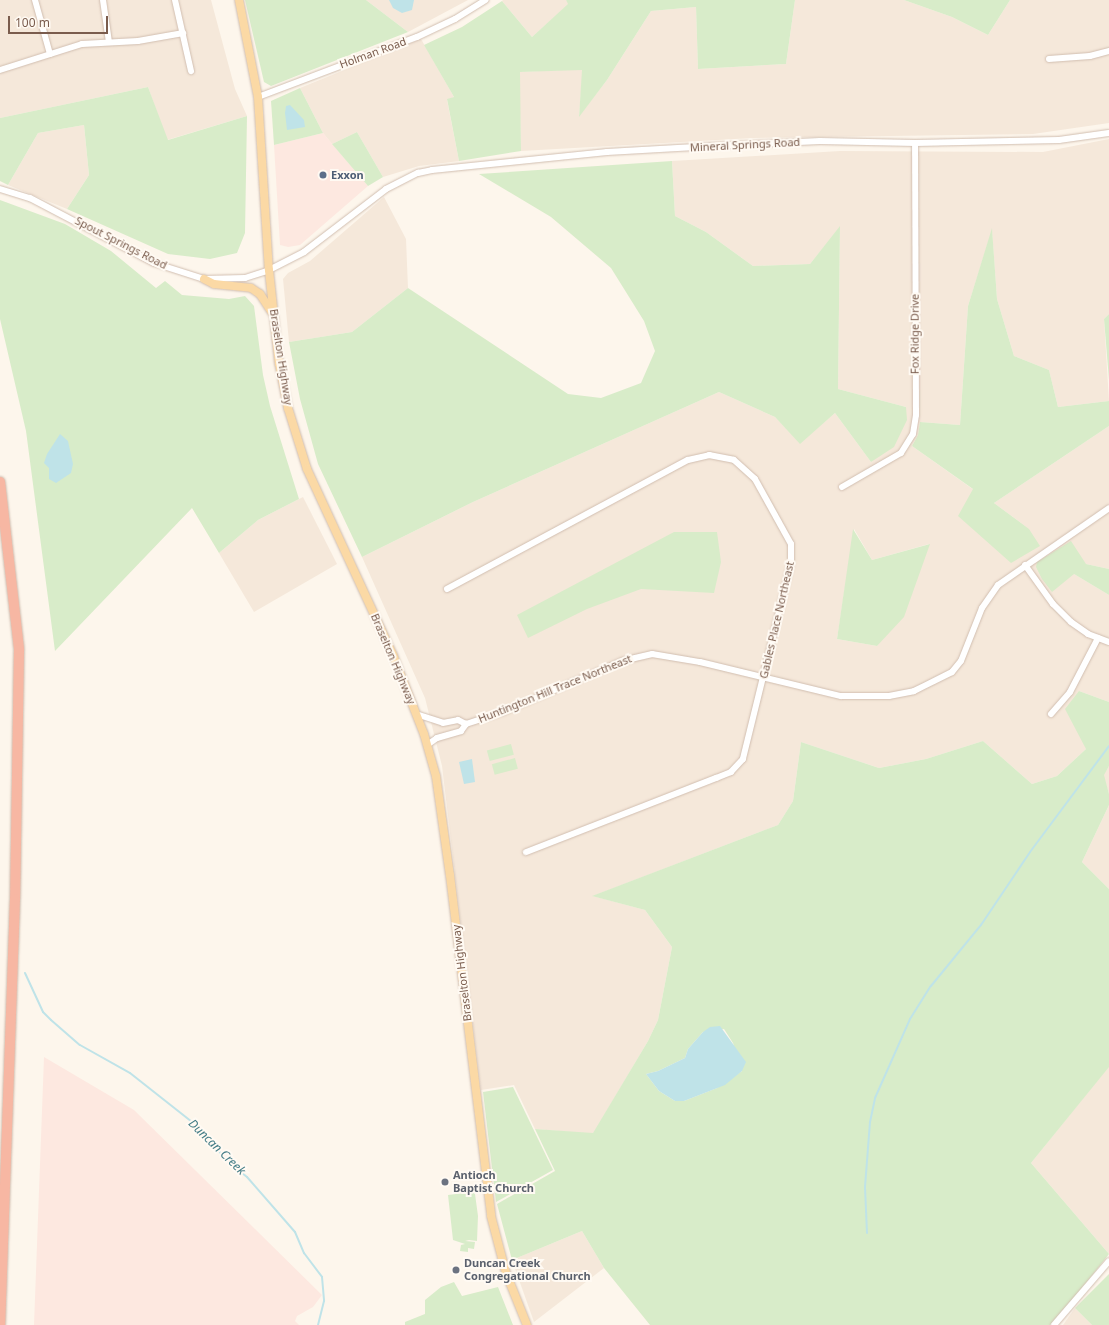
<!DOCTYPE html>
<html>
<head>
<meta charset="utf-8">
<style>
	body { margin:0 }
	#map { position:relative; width:1109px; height:1325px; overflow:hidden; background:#fdf6ec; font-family:"Noto Sans",sans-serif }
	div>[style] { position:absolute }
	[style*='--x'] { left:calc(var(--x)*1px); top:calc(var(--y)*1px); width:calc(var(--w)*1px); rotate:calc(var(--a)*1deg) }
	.residential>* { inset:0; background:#f5e8da }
	.commercial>* { inset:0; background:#fde8e0 }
	.green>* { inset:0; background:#d8ecc9; transform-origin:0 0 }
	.water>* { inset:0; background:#bfe3e8 }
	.stream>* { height:2px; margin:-1px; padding:0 1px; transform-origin:1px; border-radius:1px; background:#bfe3e8 }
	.roads { filter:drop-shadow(0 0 1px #d1beb0) drop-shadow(0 0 1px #d1beb0) }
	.minor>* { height:6px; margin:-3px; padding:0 3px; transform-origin:3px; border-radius:3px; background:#fff }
	.major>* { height:8px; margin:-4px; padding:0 4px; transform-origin:4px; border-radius:4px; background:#fbd9a5 }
	.highway>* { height:10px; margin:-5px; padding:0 5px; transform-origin:5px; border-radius:5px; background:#f7b7a3 }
	.dots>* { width:11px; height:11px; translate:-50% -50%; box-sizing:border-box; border:2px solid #fffaf3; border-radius:50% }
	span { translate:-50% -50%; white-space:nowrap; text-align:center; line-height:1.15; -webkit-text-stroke:4px #fffaf3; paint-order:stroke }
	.street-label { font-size:11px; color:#7a5c4d }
	.service-label { font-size:11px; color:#4e5e75; font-weight:700 }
	.left { translate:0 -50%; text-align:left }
	.worship-label { font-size:11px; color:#5b616d; font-weight:700 }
	.water-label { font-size:12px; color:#437c86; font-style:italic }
	.scale { position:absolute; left:8px; top:16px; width:100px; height:18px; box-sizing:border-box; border:2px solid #7a5c4d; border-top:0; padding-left:5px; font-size:12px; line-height:14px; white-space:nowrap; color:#7a5c4d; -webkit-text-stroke:3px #fffaf3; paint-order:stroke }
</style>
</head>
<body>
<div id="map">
	<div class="residential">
		<i style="clip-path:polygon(0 0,211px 0,235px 89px,247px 116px,167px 140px,148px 87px,0 118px)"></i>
		<i style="clip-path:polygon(366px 0,468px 0,408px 32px)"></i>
		<i style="clip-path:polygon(503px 0,566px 0,569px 4px,532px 37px,502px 1px)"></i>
		<i style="clip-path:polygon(795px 0,904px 0,952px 17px,988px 35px,1010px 0,1109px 0,1109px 123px,1033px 134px,752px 138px,521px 151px,519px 72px,583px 69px,579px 116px,607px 80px,651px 11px,696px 7px,698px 69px,786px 64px)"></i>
		<i style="clip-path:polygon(421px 39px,454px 97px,447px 100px,459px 161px,419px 166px,383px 177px,357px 132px,332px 144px,323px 133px,300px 88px)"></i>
		<i style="clip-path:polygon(84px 125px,89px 175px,67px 209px,8px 185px,38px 133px)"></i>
		<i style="clip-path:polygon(evenodd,1109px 139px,1109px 314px,1104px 319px,1109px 401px,1058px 407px,1049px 370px,1014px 356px,997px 299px,992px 230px,968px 306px,960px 425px,920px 422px,918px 435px,912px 446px,1029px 529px,994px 503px,1109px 426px,1109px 569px,1086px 564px,1074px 574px,1109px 595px,1109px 702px,1079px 691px,1086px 749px,1057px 776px,1032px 784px,983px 741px,926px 759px,879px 768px,801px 742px,793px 801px,778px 825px,593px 896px,645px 910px,672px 947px,658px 1020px,648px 1041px,593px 1134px,535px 1129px,514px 1085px,481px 1090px,442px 766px,425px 698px,362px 557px,473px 502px,719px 392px,775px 417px,800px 443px,835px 413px,871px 462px,906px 407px,838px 389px,840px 227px,810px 264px,753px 266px,706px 232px,675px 216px,672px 161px,840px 151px,1043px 152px,1109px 139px,854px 529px,872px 560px,929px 544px,877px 646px,837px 639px,854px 529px)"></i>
		<i style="clip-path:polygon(384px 197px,406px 239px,408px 288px,352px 332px,289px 342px,283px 279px,288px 273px,310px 261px)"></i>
		<i style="clip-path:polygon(303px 497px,337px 564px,254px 612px,219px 553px,258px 520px)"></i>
		<i style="clip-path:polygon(1109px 766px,1109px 794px,1103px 775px)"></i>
		<i style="clip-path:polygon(1109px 805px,1109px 889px,1082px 862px)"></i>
		<i style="clip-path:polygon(1109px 1066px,1109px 1254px,1031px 1163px)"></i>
		<i style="clip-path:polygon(582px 1231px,604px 1268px,534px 1322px,512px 1260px)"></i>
		<i style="clip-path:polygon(1075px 1308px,1092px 1325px,1063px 1325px)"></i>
	</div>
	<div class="commercial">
		<i style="clip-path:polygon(323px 133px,368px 186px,300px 245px,288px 247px,280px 245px,274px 145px)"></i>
		<i style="clip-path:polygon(44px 1057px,134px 1110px,322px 1295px,313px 1307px,297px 1316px,295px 1321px,299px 1325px,34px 1325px)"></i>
	</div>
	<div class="green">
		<i style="clip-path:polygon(245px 0,366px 0,408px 32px,271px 86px,264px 82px)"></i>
		<i style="clip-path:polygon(566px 0,795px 0,786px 64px,698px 69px,696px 7px,651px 11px,607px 80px,579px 117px,582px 70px,520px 72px,521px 151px,459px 161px,447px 99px,454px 97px,424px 45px,462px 27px,502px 1px,532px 37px,568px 4px)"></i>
		<i style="clip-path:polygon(904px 0,1010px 0,988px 35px,952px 17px)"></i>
		<i style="clip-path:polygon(148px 87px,168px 140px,247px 116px,245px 233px,237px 253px,210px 259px,168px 254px,67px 209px,89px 175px,84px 125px,38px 133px,8px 185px,0 181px,0 118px)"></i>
		<i style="clip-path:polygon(300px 88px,323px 133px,274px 145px,271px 101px)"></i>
		<i style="clip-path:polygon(357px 132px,383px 177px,368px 186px,332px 144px)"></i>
		<i style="clip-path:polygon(672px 161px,675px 216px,706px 232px,753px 266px,810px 264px,840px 226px,838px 389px,906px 407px,907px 420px,894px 447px,871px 462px,835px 413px,800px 444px,775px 417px,719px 392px,473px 502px,362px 557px,318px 464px,300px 399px,289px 342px,352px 332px,408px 288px,568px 394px,601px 398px,641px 383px,655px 351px,644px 321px,611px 268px,551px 217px,479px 174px)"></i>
		<i style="clip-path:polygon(0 200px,65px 224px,111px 251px,156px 288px,165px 281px,182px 295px,229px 299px,245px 296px,254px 306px,263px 375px,270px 406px,299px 499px,258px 520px,219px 553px,192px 508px,55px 651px,26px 431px,0 319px)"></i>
		<i style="clip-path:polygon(992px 228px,997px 299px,1014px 356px,1049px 370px,1058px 407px,1109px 401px,1109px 426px,994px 503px,1029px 529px,1040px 546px,1011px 563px,958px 516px,973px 489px,912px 446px,918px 435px,920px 422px,960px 425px,968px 306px)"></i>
		<i style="clip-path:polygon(1109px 314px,1109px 380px,1104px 319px)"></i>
		<i style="clip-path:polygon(853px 529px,872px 560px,930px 544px,904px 617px,877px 646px,837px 639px)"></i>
		<i style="clip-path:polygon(674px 532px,717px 532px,721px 562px,714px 593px,641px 589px,587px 609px,528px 638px,517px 615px)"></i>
		<i style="clip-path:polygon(1071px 541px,1086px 564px,1109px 569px,1109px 595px,1074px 574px,1052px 592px,1042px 579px,1036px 567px,1037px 562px)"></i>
		<i style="clip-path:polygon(evenodd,1079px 691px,1109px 702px,1109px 766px,1104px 775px,1109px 794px,1109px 805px,1082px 862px,1109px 889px,1109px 1067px,1031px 1163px,1109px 1254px,1053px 1325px,650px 1325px,604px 1268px,582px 1231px,512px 1260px,497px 1204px,555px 1171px,535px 1129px,593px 1133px,648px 1041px,658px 1020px,672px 947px,645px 910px,592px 896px,778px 825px,793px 801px,801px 742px,879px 768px,926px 759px,983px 741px,1032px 784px,1057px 776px,1086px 749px,1065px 709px,1079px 691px,724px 1029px,733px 1043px,742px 1071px,717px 1088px,684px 1101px,675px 1101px,659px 1091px,646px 1074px,658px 1071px,685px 1058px,688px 1049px,703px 1032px,724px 1029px)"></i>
		<i style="left:511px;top:744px;width:11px;height:25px;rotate:75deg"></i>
		<i style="left:515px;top:758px;width:11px;height:24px;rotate:75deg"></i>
		<i style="clip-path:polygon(513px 1087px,553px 1170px,496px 1202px,483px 1092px)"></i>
		<i style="clip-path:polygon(473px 1192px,475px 1194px,478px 1216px,477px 1241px,469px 1240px,465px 1241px,475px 1242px,474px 1249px,468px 1248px,468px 1252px,460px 1251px,461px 1245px,465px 1244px,453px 1240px,448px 1195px)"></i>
		<i style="clip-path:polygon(1109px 1274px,1109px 1325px,1092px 1325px,1075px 1308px)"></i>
		<i style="clip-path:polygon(454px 1282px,462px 1296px,498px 1287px,513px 1325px,405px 1325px,405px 1322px,425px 1314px,425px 1300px,441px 1287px)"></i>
	</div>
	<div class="water">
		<i style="clip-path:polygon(389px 0,414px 0,412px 10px,402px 13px,393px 8px)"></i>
		<i style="clip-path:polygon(290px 105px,304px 120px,305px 127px,287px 130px,285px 113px,286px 106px)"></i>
		<i style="clip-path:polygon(60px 434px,68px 441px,73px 464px,71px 473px,56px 483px,49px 479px,49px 468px,44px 463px,47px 454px)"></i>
		<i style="clip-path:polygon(472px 759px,475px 782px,464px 784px,459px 762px)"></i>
		<i style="clip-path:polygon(720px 1026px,746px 1062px,742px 1071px,725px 1085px,684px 1101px,675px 1101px,659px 1091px,646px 1074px,658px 1071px,685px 1058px,688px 1049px,703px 1032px,710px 1027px)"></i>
	</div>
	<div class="stream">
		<i style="--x:25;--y:973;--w:43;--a:65.2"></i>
		<i style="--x:43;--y:1012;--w:11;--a:45"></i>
		<i style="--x:51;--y:1020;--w:38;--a:41"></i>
		<i style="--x:80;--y:1045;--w:57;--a:29.2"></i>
		<i style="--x:130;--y:1073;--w:90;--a:38.3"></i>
		<i style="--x:201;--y:1129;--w:40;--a:51"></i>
		<i style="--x:226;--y:1160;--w:27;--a:39"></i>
		<i style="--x:247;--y:1177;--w:73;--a:48.9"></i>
		<i style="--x:295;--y:1232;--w:23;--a:67"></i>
		<i style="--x:304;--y:1253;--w:30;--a:53"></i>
		<i style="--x:322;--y:1277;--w:24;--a:85"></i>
		<i style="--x:324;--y:1301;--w:25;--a:104"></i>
		<i style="--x:867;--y:1233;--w:46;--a:-92.5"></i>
		<i style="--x:865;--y:1187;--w:65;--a:-85.6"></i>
		<i style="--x:870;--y:1122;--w:25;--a:-78"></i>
		<i style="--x:875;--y:1098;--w:86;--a:-66.1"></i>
		<i style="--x:910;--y:1019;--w:39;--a:-58"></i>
		<i style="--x:931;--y:986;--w:79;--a:-50.7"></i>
		<i style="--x:981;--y:925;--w:88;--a:-56.1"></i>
		<i style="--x:1030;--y:852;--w:132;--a:-53.3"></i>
	</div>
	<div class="roads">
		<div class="minor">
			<i style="--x:35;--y:0;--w:56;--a:74.5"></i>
			<i style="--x:103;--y:0;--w:42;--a:81.9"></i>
			<i style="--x:175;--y:0;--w:73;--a:77.3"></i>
			<i style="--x:1049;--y:59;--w:41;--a:-4.2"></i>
			<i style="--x:1090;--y:56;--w:20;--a:-15"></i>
			<i style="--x:0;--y:70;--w:86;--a:-17.6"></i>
			<i style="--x:82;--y:44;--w:56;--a:-3.1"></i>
			<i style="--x:138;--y:41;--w:46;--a:-10.1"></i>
			<i style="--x:258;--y:97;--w:170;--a:-20.7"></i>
			<i style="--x:417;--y:37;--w:42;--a:-25.3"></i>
			<i style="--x:455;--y:19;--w:36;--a:-32"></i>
			<i style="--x:0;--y:189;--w:31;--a:17"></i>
			<i style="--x:30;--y:198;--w:140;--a:27.7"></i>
			<i style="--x:154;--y:263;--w:52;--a:17.7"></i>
			<i style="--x:204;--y:279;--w:41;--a:-1.4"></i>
			<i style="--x:245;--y:278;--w:25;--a:-18"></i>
			<i style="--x:269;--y:270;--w:39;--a:-27"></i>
			<i style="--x:304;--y:252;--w:103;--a:-37.5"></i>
			<i style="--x:386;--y:189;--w:36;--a:-27"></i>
			<i style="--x:418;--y:173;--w:14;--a:-12"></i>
			<i style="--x:432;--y:170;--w:176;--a:-5.9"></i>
			<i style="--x:607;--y:152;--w:106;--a:-3.2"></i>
			<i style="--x:713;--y:146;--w:107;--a:-2.7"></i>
			<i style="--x:820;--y:141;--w:95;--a:1.2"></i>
			<i style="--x:915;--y:143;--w:144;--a:-1.2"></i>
			<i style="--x:1059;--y:140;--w:50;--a:-8"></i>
			<i style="--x:842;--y:487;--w:68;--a:-30"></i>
			<i style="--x:901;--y:453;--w:22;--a:-58"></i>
			<i style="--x:913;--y:434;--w:19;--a:-81"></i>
			<i style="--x:916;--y:415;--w:272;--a:-90.2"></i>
			<i style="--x:1025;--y:565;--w:48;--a:54.3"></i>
			<i style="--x:1053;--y:604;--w:25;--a:45"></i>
			<i style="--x:1071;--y:622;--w:21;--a:35"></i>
			<i style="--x:1088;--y:634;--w:22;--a:21"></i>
			<i style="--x:447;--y:589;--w:273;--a:-28.2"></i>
			<i style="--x:688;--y:460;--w:22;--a:-13"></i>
			<i style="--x:709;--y:455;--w:25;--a:11"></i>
			<i style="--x:734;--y:460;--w:28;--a:42"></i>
			<i style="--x:755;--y:479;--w:74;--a:61"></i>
			<i style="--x:791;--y:544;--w:19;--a:90"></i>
			<i style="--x:791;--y:563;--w:202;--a:103.8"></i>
			<i style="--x:743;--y:759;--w:18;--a:133"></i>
			<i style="--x:731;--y:772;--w:16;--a:158"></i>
			<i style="--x:716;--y:778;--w:204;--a:158.7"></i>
			<i style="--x:416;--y:714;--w:28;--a:18"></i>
			<i style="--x:443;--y:723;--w:15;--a:-11"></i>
			<i style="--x:458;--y:720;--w:9;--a:27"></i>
			<i style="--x:1051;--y:714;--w:29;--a:-49"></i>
			<i style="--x:1070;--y:692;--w:61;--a:-62.6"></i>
			<i style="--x:427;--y:745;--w:12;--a:-35"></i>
			<i style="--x:437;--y:738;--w:25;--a:-16"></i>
			<i style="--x:461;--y:731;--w:9;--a:-54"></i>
			<i style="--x:466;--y:724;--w:39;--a:-18"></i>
			<i style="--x:503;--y:712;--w:129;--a:-23.2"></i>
			<i style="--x:622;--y:661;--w:31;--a:-13"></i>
			<i style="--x:652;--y:654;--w:49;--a:9.5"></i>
			<i style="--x:700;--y:662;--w:145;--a:13.6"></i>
			<i style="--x:841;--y:696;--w:48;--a:0"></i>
			<i style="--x:889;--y:696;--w:25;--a:-11"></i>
			<i style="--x:914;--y:691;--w:42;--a:-26.6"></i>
			<i style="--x:952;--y:672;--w:14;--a:-51"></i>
			<i style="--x:961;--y:661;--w:57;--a:-68.4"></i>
			<i style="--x:982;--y:608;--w:28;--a:-55"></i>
			<i style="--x:998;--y:585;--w:135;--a:-34.7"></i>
			<i style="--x:1054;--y:1325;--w:84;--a:-49.3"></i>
		</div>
		<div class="major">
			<i style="--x:239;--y:0;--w:99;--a:78.9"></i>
			<i style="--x:258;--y:97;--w:173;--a:86.4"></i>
			<i style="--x:269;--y:270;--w:94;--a:83.9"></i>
			<i style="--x:279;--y:363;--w:46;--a:78.7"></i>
			<i style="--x:288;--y:408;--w:64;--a:72.7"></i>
			<i style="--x:307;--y:469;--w:205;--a:65.2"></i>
			<i style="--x:393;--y:655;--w:85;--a:68.6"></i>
			<i style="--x:424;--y:734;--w:44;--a:74.1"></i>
			<i style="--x:436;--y:776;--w:100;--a:82"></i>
			<i style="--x:450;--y:875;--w:343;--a:83.1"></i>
			<i style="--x:491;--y:1216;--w:59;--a:75.3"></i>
			<i style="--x:506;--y:1273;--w:56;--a:68"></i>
			<i style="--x:204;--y:279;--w:11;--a:27"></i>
			<i style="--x:214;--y:284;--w:37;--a:6"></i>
			<i style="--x:251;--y:288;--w:11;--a:34"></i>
			<i style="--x:260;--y:294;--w:24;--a:57"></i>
		</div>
		<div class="highway">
			<i style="--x:0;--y:482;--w:169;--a:83.5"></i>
			<i style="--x:19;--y:650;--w:249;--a:90.9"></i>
			<i style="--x:15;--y:899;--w:426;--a:92"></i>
		</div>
	</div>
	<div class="dots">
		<i style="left:323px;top:175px;background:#5c6f8a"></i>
		<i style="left:445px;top:1182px;background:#6b7280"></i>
		<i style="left:456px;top:1270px;background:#6b7280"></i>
	</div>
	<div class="street-label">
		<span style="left:373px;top:53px;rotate:-20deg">Holman Road</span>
		<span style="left:745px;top:145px;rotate:-3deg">Mineral Springs Road</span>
		<span style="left:121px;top:243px;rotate:27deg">Spout Springs Road</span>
		<span style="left:915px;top:334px;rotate:-90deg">Fox Ridge Drive</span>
		<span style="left:281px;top:357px;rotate:81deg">Braselton Highway</span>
		<span style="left:777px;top:620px;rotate:-77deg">Gables Place Northeast</span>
		<span style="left:393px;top:659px;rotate:67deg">Braselton Highway</span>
		<span style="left:555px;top:689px;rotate:-22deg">Huntington Hill Trace Northeast</span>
		<span style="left:462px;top:973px;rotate:-97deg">Braselton Highway</span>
	</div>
	<div class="service-label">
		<span class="left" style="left:331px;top:175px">Exxon</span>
	</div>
	<div class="worship-label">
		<span class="left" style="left:453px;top:1182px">Antioch<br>Baptist Church</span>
		<span class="left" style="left:464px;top:1270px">Duncan Creek<br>Congregational Church</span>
	</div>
	<div class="water-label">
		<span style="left:217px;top:1147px;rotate:44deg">Duncan Creek</span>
	</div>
	<div class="scale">100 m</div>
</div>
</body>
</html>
